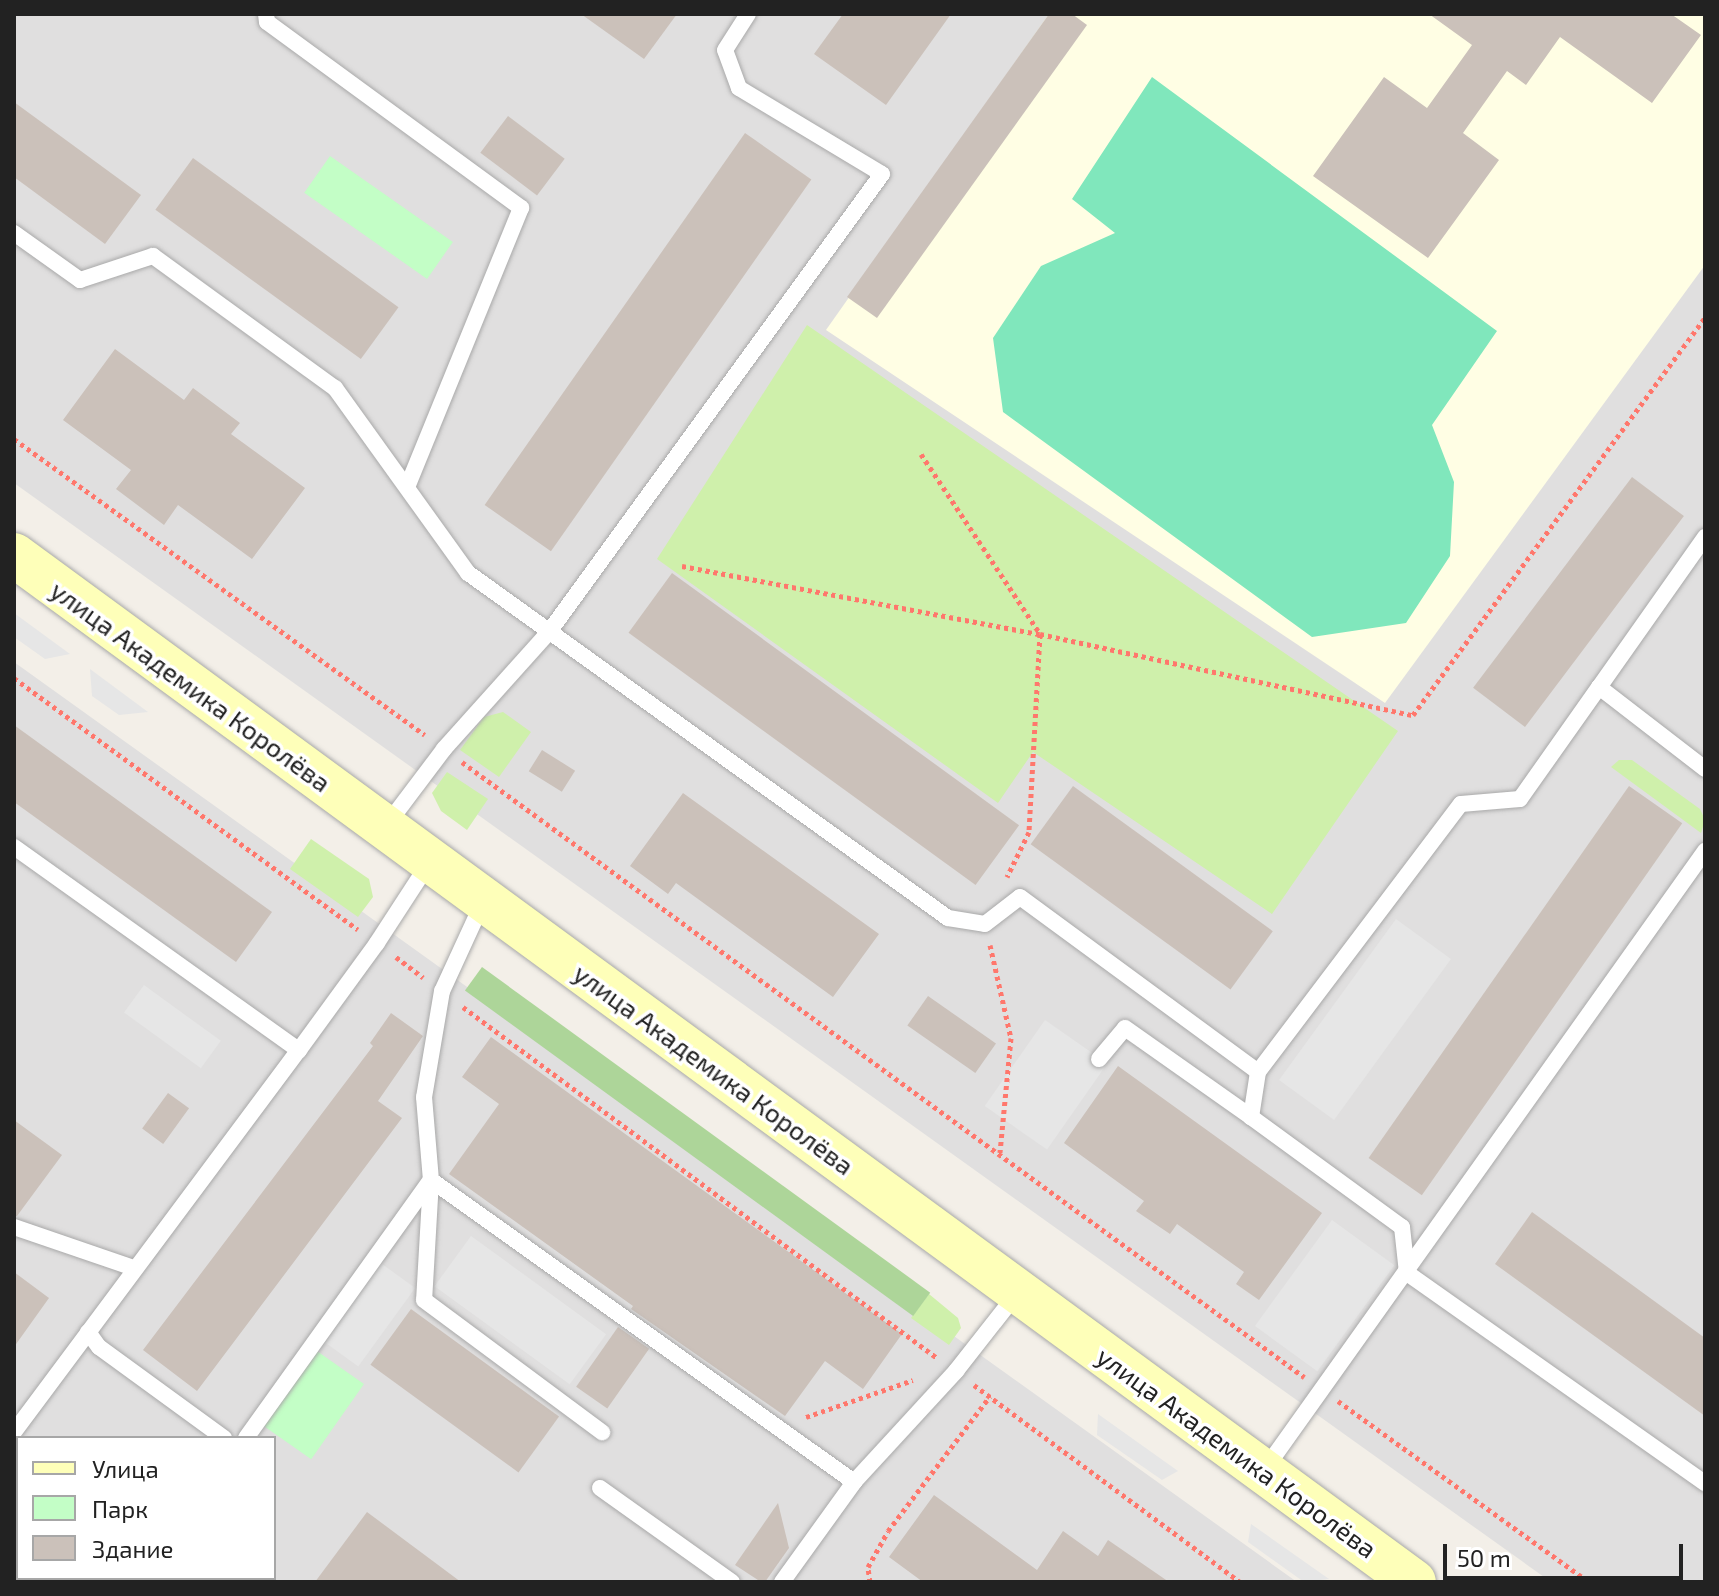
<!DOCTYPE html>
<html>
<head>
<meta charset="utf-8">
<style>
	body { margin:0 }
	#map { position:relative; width:1719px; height:1596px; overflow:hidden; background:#f3efe8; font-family:"Exo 2",sans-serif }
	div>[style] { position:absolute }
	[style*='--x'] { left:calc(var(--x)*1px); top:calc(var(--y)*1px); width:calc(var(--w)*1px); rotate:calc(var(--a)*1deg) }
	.residential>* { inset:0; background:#e0dfdf }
	.education>* { inset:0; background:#fffee4 }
	.grass>* { inset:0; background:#cff0ab }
	.forest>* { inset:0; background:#add599; transform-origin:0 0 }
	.park>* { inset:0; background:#c3fec6; transform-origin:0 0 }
	.pitch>* { inset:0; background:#80e7bc }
	.parking>* { inset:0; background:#e6e6e6; transform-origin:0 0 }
	.building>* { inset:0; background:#cbc1ba; transform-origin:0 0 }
	.path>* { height:5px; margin-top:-2.5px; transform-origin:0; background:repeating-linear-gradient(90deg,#ff776c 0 4px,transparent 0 8px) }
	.roads { filter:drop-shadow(0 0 2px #a9a9a9) drop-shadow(0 0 2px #a9a9a9) }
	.lane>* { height:16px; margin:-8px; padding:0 8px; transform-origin:8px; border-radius:8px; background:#fff }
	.secondary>* { height:44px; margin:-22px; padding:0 22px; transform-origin:22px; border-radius:22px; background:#feffb9 }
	span { translate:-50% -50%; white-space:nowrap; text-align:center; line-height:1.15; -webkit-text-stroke:7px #fff; paint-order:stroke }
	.street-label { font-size:26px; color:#222 }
	.frame { position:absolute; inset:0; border:16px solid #222; pointer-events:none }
	.legend { position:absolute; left:16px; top:1436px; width:260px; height:144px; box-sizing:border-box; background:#fff; border:2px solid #a7a7a7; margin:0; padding:10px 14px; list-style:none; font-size:24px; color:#222 }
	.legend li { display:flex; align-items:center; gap:16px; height:40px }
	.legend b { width:40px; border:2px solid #a7a7a7 }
	.scale { position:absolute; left:1443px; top:1544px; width:240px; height:36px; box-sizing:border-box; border:4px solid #222; border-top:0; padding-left:10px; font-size:24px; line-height:28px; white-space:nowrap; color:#222; -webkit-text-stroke:6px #fff; paint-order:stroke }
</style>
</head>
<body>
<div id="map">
	<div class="residential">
		<i style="clip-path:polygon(14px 14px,1705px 14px,1705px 1582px,1551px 1582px,14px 483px)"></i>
		<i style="clip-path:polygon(evenodd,14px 662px,1297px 1582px,14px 1582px,14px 662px,18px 1438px,274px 1438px,274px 1578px,18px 1578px,18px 1438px)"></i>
	</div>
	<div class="education">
		<i style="clip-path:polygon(1049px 14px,1705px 14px,1705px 265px,1385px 703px,826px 330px)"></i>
	</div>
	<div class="grass">
		<i style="clip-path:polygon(807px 325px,1398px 731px,1272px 914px,1033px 752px,998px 803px,657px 559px)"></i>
		<i style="clip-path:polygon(503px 712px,531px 732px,499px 777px,460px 750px,484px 717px)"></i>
		<i style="clip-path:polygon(1619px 760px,1632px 760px,1700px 809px,1705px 820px,1701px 833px,1611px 767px)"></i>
		<i style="clip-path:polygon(447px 772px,488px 799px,467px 830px,441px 811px,432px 793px)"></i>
		<i style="clip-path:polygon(311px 839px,369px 879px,373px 897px,358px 917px,290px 869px)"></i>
		<i style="clip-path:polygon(929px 1294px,958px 1318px,961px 1328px,949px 1345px,911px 1318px)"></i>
	</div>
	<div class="forest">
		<i style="left:482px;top:967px;width:554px;height:29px;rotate:36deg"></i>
	</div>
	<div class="park">
		<i style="left:330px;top:156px;width:150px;height:45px;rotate:35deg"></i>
		<i style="left:314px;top:1349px;width:61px;height:92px;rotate:35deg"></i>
	</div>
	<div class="pitch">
		<i style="clip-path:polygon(1152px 77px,1497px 331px,1432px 425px,1454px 482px,1450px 556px,1406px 623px,1312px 637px,1003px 412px,993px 338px,1041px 266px,1115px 233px,1072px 199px)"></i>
	</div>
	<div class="parking">
		<i style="clip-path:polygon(14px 613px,70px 654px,45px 659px,14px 637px)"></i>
		<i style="clip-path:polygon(90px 669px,148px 712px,119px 715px,92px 696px)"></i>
		<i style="left:1396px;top:919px;width:68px;height:199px;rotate:36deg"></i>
		<i style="left:144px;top:985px;width:95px;height:34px;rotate:36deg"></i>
		<i style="left:1045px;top:1020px;width:76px;height:105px;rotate:35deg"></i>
		<i style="left:1332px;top:1220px;width:77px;height:131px;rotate:36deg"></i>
		<i style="left:471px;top:1236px;width:167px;height:62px;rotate:36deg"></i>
		<i style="left:378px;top:1261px;width:46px;height:97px;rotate:36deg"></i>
		<i style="clip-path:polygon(1098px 1414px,1178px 1471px,1162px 1480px,1097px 1435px)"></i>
		<i style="clip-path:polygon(1251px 1524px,1329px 1579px,1304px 1582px,1248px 1542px)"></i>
	</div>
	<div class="building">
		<i style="clip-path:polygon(581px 14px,677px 14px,644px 59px)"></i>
		<i style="clip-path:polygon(843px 14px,951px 14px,886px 105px,814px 54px)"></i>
		<i style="clip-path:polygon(1049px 14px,1072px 14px,1087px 25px,877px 318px,847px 297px)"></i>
		<i style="clip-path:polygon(1429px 14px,1671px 14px,1701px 35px,1652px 103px,1560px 37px,1526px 85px,1507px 71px,1463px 133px,1499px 160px,1428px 258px,1313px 176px,1384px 77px,1427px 108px,1472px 45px)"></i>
		<i style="clip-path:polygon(14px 102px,141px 195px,105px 244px,14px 177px)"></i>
		<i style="left:508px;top:116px;width:71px;height:46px;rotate:37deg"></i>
		<i style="left:745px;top:133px;width:81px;height:454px;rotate:35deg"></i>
		<i style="left:193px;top:158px;width:254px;height:64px;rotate:36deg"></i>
		<i style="clip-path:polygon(115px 349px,184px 400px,193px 388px,240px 423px,231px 434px,305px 488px,252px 559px,178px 505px,164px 525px,116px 489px,131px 470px,63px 420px)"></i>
		<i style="left:1632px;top:477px;width:65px;height:264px;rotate:37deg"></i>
		<i style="left:672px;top:573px;width:429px;height:74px;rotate:36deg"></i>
		<i style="clip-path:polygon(14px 725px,272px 912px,236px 962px,14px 802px)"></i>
		<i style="left:542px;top:750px;width:39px;height:25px;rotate:32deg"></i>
		<i style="left:1073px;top:786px;width:247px;height:72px;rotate:36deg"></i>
		<i style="left:1629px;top:786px;width:65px;height:454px;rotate:35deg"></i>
		<i style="clip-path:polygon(683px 793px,879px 934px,833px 997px,676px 883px,668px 894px,630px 866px)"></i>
		<i style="left:928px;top:996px;width:83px;height:36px;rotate:35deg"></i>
		<i style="clip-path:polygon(391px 1013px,423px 1036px,378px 1101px,402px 1118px,197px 1391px,143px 1350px,373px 1046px,370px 1043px)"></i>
		<i style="clip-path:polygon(491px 1037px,902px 1334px,863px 1389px,825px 1361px,785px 1416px,631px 1309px,633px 1306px,449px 1174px,499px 1104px,462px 1077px)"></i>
		<i style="clip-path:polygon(1118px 1066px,1322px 1213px,1259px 1300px,1236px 1284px,1244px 1272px,1177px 1224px,1170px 1234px,1136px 1211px,1144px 1201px,1064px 1143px)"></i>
		<i style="left:168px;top:1093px;width:26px;height:44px;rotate:36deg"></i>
		<i style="clip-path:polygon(14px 1120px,62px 1155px,17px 1216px,14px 1216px)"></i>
		<i style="clip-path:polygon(1532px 1212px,1705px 1338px,1705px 1416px,1495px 1264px)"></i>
		<i style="clip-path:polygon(14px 1272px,49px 1298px,14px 1347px)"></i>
		<i style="left:411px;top:1309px;width:183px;height:69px;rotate:36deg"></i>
		<i style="left:618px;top:1327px;width:38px;height:73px;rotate:35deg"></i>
		<i style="clip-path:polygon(934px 1495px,1037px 1570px,1063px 1531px,1098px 1556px,1108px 1540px,1169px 1582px,923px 1582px,889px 1557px)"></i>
		<i style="clip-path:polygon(778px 1503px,789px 1548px,765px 1582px,761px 1582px,735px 1565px)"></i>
		<i style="clip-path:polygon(367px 1512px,461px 1582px,315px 1582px)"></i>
	</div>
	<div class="path">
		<i style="--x:14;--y:439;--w:506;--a:35.76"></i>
		<i style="--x:921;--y:454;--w:216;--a:56.5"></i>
		<i style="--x:1040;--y:634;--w:198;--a:93.2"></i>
		<i style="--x:1029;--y:832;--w:50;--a:116.1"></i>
		<i style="--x:682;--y:566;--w:364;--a:10.8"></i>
		<i style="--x:1040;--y:634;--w:382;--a:12.3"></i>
		<i style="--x:1413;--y:715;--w:494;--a:-53.7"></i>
		<i style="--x:14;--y:678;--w:426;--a:36.2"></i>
		<i style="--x:462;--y:762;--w:1043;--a:36.14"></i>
		<i style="--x:990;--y:945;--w:95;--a:77.3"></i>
		<i style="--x:1011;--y:1038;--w:115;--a:95.5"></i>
		<i style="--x:396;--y:957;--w:34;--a:37"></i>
		<i style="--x:463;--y:1007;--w:590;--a:36.52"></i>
		<i style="--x:974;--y:1385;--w:331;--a:36.5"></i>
		<i style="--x:1338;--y:1401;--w:309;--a:35.8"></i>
		<i style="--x:806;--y:1417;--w:113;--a:-19.1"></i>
		<i style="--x:870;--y:1582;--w:15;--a:-98"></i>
		<i style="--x:868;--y:1567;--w:41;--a:-60.9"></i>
		<i style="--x:888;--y:1531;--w:169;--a:-52.9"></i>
	</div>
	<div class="roads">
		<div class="lane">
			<i style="--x:266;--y:14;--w:8;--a:83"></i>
			<i style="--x:267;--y:22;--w:315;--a:36.2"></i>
			<i style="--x:521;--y:208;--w:299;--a:112.2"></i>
			<i style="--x:14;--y:233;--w:81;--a:35.5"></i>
			<i style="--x:80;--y:280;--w:77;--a:-18.2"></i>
			<i style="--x:153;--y:256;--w:225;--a:36"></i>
			<i style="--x:335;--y:388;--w:228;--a:54.3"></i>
			<i style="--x:468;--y:573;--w:591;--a:35.71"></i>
			<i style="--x:948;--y:918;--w:37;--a:9"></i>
			<i style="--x:985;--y:924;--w:44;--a:-37.6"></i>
			<i style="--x:1020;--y:897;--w:295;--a:36.3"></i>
			<i style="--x:1258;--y:1072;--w:46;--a:98.8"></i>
			<i style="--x:1251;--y:1117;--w:187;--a:36.1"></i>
			<i style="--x:1402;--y:1227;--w:46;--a:83.8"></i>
			<i style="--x:1407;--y:1273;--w:365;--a:35.2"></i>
			<i style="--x:1705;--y:537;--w:184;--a:125.2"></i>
			<i style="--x:1599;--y:687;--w:134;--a:37.7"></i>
			<i style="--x:386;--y:826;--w:96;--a:-53"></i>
			<i style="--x:444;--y:749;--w:157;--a:-48.1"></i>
			<i style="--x:549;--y:632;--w:566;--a:-53.98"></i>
			<i style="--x:882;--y:174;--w:167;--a:-149"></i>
			<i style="--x:739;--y:88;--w:40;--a:-110.2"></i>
			<i style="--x:725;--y:50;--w:43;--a:-57.4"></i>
			<i style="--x:14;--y:847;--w:350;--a:35.5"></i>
			<i style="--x:483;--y:902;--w:98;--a:114.7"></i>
			<i style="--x:442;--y:991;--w:108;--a:99.6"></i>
			<i style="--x:424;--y:1097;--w:83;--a:85.2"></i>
			<i style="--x:431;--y:1180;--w:120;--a:93.3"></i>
			<i style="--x:424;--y:1300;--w:222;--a:36.6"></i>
			<i style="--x:1099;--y:1059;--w:40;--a:-50"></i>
			<i style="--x:1125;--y:1028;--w:154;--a:35.2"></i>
			<i style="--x:1258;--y:1072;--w:336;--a:-52.9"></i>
			<i style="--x:1461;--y:804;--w:59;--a:-4.8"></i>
			<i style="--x:1520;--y:799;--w:137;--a:-54.8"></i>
			<i style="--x:14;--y:1227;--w:127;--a:18.9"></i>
			<i style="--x:88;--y:1332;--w:19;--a:54"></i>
			<i style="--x:99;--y:1347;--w:155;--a:36.1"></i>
			<i style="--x:14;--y:1432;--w:477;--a:-53.3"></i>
			<i style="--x:299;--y:1050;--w:132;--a:-53.9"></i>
			<i style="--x:377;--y:943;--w:95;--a:-57"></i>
			<i style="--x:246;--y:1438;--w:317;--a:-54.4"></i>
			<i style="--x:431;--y:1180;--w:520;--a:35.52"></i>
			<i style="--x:1265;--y:1469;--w:759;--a:-54.55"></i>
			<i style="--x:600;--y:1488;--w:162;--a:35.5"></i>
			<i style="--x:782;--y:1582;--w:123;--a:-54.2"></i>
			<i style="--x:854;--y:1482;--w:151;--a:-47.4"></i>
			<i style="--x:956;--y:1371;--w:100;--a:-51.9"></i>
		</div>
		<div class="secondary">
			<i style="--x:14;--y:555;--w:1736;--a:36.26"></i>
		</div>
	</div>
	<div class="street-label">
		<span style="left:191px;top:686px;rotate:36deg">улица Академика Королёва</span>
		<span style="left:714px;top:1069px;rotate:36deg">улица Академика Королёва</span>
		<span style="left:1237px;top:1452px;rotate:36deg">улица Академика Королёва</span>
	</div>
	<div class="frame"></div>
	<ul class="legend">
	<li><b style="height:10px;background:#feffb9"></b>Улица</li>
	<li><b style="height:22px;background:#c3fec6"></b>Парк</li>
	<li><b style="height:22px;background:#cbc1ba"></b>Здание</li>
	</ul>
	<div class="scale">50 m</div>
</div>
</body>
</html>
